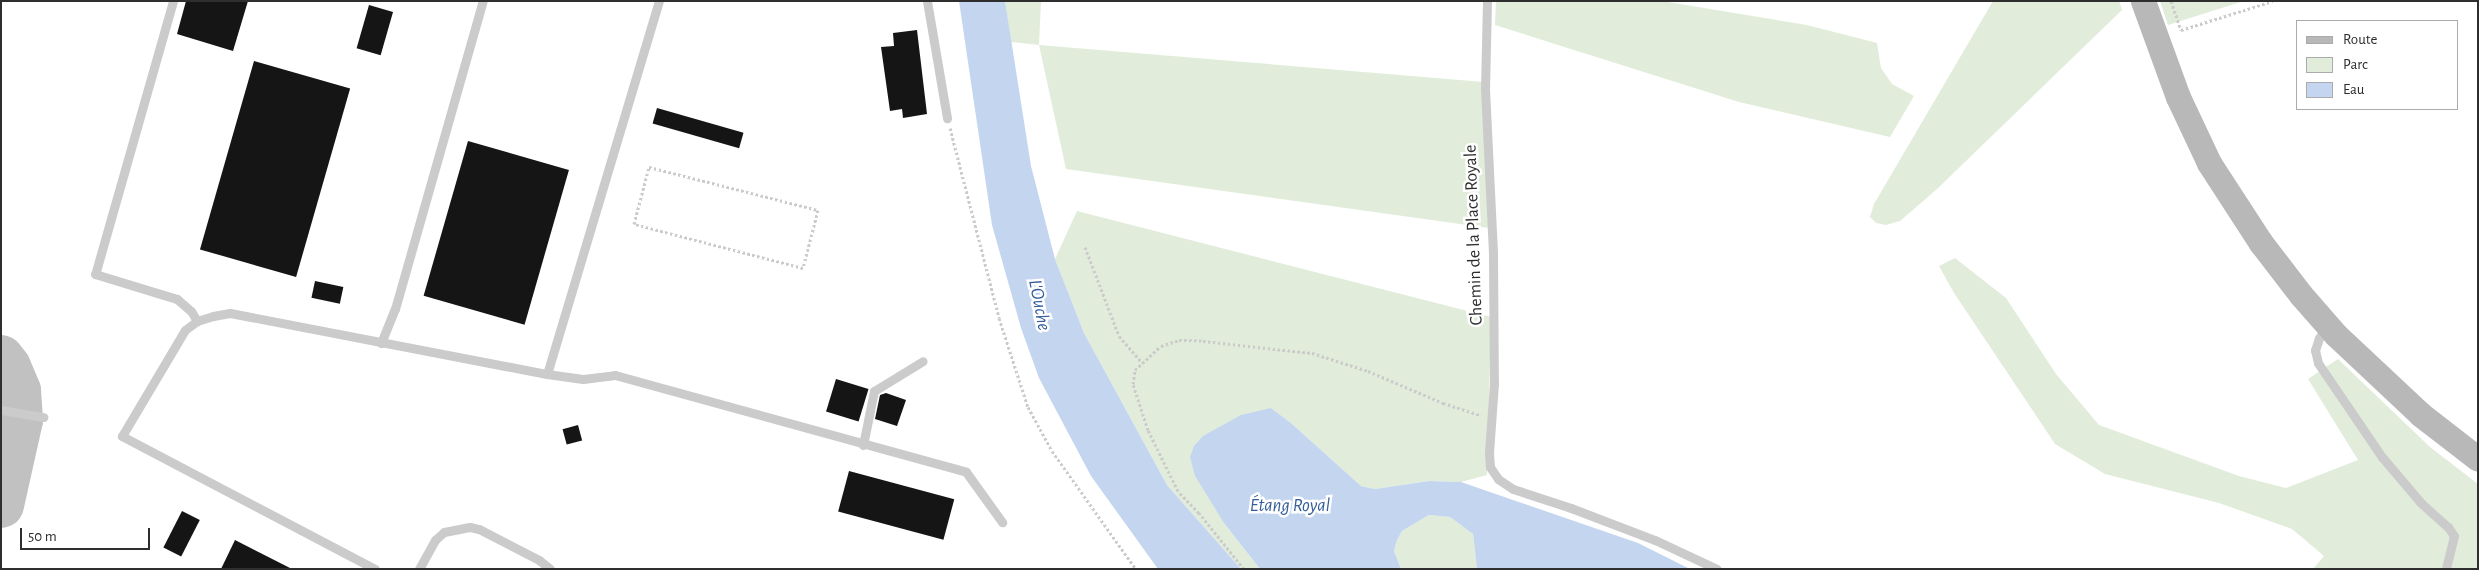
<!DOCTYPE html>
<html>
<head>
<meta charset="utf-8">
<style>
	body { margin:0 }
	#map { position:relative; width:2479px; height:570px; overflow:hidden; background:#fff; font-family:"Alegreya Sans",sans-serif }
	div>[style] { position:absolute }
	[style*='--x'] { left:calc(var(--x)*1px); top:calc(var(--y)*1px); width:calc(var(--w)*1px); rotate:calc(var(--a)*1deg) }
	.green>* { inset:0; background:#e1edda }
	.water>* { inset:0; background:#c4d6ef }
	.taxiway>* { height:46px; margin:-23px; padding:0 23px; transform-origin:23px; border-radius:23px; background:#c1c1c1 }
	.building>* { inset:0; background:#151515; transform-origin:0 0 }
	.path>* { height:3px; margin-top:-1.5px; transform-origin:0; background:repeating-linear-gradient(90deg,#cbcbcb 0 2.5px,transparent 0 5px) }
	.lane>* { height:9px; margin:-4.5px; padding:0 4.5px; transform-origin:4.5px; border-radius:4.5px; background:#cbcbcb }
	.secondary>* { height:25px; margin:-12.5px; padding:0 12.5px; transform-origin:12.5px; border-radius:12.5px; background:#b8b8b8 }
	span { translate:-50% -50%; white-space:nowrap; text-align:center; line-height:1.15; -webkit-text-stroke:5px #fff; paint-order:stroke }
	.street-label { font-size:18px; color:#2e2e2e }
	.water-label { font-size:19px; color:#345d99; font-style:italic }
	.frame { position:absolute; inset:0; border:2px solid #2e2e2e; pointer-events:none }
	.legend { position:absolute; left:2296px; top:20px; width:162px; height:90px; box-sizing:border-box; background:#fff; border:1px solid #ababab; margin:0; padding:6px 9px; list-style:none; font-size:15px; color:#2e2e2e }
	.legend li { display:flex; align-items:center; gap:10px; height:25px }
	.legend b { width:25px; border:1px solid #ababab }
	.scale { position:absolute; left:20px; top:528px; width:130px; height:22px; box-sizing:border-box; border:2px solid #2e2e2e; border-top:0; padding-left:6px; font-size:15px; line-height:18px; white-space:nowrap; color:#2e2e2e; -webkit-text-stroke:4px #fff; paint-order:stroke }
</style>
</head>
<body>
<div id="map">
	<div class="green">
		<i style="clip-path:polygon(1005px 1px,1041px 1px,1039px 45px,1484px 82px,1489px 228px,1066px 169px,1039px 45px,1011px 42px)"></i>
		<i style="clip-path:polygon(1496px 1px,1662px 1px,1807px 25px,1877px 43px,1881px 68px,1892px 84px,1914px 96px,1890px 137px,1739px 102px,1495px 25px)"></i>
		<i style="clip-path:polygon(1993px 1px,2119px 1px,2122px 10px,1937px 189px,1900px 221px,1886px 225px,1876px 223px,1870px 217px,1874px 204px)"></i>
		<i style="clip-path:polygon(2160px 1px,2244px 1px,2168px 25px)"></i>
		<i style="clip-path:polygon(1077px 211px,1491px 317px,1487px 475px,1461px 482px,1429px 481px,1375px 489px,1361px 486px,1291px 423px,1271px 408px,1224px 523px,1260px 569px,1241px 569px,1167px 485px,1084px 333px,1055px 259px)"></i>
		<i style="clip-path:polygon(1955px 258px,2006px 298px,2056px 374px,2099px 425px,2239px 476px,2286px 488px,2358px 460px,2308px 379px,2338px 359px,2430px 447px,2478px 484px,2478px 569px,2313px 569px,2324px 556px,2292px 529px,2219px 503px,2105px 474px,2055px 444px,1954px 293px,1939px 266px)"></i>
		<i style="clip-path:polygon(1429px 515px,1450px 517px,1473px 534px,1477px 569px,1401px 569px,1394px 551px,1397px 540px,1402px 531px)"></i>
	</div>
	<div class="water">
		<i style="clip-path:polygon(959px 1px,1005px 1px,1031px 166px,1055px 259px,1084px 333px,1167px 485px,1241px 569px,1158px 569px,1091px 476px,1039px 378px,1021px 328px,992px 225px)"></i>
		<i style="clip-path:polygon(1271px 408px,1291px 423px,1361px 486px,1375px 489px,1429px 481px,1461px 482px,1638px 543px,1690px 569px,1477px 569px,1473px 534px,1450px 517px,1429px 515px,1402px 531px,1397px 540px,1394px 551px,1401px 569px,1260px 569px,1224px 523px,1195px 476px,1190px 457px,1194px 446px,1203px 436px,1241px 415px)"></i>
	</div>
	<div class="taxiway">
		<i style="--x:1;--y:358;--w:11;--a:52"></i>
		<i style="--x:8;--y:367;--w:26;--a:67"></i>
		<i style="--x:18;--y:391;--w:29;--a:86"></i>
		<i style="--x:20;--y:420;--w:87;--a:102.6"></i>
	</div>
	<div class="building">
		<i style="clip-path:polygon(186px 1px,248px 1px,233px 51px,177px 34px)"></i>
		<i style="left:369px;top:5px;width:25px;height:45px;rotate:16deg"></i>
		<i style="clip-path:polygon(917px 30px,927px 114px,903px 118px,902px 109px,890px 111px,881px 47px,894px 46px,893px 33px)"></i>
		<i style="left:254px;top:61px;width:100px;height:196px;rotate:16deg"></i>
		<i style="left:657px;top:108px;width:90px;height:16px;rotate:16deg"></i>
		<i style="left:468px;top:141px;width:105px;height:161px;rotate:16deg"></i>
		<i style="left:315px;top:281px;width:29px;height:17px;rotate:12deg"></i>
		<i style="left:836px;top:379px;width:34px;height:34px;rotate:17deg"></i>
		<i style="clip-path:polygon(886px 393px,906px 400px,897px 426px,875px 419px,880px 395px)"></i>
		<i style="left:578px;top:425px;width:16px;height:16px;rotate:75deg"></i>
		<i style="left:849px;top:471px;width:109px;height:42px;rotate:15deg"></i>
		<i style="left:182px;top:511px;width:20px;height:41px;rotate:27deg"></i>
		<i style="clip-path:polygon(235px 540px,292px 569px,221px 569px)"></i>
	</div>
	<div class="path">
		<i style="--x:2171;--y:1;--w:31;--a:71"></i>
		<i style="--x:2181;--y:30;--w:96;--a:-17.5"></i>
		<i style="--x:950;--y:128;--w:196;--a:75.5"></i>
		<i style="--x:999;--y:318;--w:94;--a:72"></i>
		<i style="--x:1028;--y:407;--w:50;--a:61.4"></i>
		<i style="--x:1052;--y:451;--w:145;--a:54.6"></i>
		<i style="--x:649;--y:167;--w:174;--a:14.3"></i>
		<i style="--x:818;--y:210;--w:60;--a:104.5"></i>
		<i style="--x:803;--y:268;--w:175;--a:-165.4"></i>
		<i style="--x:634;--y:224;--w:59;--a:-75.3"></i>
		<i style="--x:1085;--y:247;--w:95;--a:69.1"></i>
		<i style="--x:1119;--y:336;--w:35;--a:49"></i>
		<i style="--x:1244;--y:569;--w:72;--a:-128.8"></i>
		<i style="--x:1199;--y:513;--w:30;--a:-134"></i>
		<i style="--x:1178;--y:491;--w:68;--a:-116.2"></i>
		<i style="--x:1148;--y:430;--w:48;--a:-108.1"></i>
		<i style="--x:1133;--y:384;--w:14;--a:-82"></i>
		<i style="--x:1135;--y:370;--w:35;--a:-43"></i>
		<i style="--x:1161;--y:346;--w:19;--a:-18"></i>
		<i style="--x:1179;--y:340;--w:24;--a:2"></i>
		<i style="--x:1203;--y:341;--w:110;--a:6.3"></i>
		<i style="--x:1312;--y:353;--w:59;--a:17.8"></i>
		<i style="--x:1368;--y:371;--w:82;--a:23.1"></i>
		<i style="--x:1443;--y:403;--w:40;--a:18"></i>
	</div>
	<div class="lane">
		<i style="--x:173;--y:1;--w:284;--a:105.9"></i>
		<i style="--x:95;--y:274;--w:86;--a:17"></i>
		<i style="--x:177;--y:299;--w:18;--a:41"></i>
		<i style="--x:191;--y:311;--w:12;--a:59"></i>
		<i style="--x:927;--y:1;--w:119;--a:80.3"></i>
		<i style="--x:1487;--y:1;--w:88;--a:91.3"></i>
		<i style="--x:1485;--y:89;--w:165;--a:87.2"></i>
		<i style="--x:1493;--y:254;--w:129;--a:89.6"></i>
		<i style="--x:1494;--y:383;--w:70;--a:94.1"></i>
		<i style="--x:1489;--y:453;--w:14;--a:86"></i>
		<i style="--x:1490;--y:467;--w:14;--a:56"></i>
		<i style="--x:1498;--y:479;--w:18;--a:34"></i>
		<i style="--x:1513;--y:489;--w:61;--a:18.1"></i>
		<i style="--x:1571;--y:508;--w:90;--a:20.9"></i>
		<i style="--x:1655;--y:540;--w:68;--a:25.1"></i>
		<i style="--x:2326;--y:328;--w:12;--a:125"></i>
		<i style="--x:2319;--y:338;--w:13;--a:108"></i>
		<i style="--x:2315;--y:350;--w:13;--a:77"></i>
		<i style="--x:2318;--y:363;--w:114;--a:55.8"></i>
		<i style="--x:2382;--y:457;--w:60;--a:49.7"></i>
		<i style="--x:2421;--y:503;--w:36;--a:42"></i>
		<i style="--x:2448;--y:527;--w:11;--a:56"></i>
		<i style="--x:2454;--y:536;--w:34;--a:104"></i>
		<i style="--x:381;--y:343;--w:37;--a:-68"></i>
		<i style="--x:395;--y:309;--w:320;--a:-74.1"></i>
		<i style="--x:547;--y:374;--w:36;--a:8"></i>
		<i style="--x:583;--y:379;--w:32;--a:-7"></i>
		<i style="--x:615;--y:375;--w:364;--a:15.4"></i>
		<i style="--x:966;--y:472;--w:62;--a:54.2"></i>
		<i style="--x:1;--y:410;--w:43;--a:9.5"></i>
		<i style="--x:863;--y:445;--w:55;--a:-78.5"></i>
		<i style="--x:874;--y:391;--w:57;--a:-31.5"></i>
		<i style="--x:375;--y:569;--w:286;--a:-152.3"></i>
		<i style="--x:122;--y:436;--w:123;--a:-59.3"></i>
		<i style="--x:185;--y:330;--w:15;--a:-37"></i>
		<i style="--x:197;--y:321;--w:17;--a:-17"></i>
		<i style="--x:213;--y:316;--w:17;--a:-10"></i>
		<i style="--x:230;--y:313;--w:323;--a:10.9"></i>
		<i style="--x:547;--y:374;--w:389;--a:-73.3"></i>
		<i style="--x:419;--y:569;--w:33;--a:-61"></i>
		<i style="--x:435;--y:540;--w:12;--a:-42"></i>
		<i style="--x:444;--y:532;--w:26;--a:-11"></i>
		<i style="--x:470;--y:527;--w:9;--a:13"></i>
		<i style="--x:479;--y:529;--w:68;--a:27.3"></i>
		<i style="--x:539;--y:560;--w:14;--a:39"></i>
	</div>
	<div class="secondary">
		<i style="--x:2143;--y:1;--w:102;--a:70"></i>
		<i style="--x:2178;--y:97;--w:73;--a:64.8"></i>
		<i style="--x:2209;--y:163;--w:95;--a:57"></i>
		<i style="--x:2261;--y:243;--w:66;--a:52.4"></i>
		<i style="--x:2301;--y:295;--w:53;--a:48.8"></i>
		<i style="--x:2336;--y:335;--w:115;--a:43.2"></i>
		<i style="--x:2420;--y:414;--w:73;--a:37.8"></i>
	</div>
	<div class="street-label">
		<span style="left:1474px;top:235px;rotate:-92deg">Chemin de la Place Royale</span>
	</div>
	<div class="water-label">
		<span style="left:1039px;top:305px;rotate:79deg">L'Ouche</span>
		<span style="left:1290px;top:506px">Étang Royal</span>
	</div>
	<div class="frame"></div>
	<ul class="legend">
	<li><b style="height:6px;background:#b8b8b8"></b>Route</li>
	<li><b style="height:14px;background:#e1edda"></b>Parc</li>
	<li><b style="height:14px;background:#c4d6ef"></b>Eau</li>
	</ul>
	<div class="scale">50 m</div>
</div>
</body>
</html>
